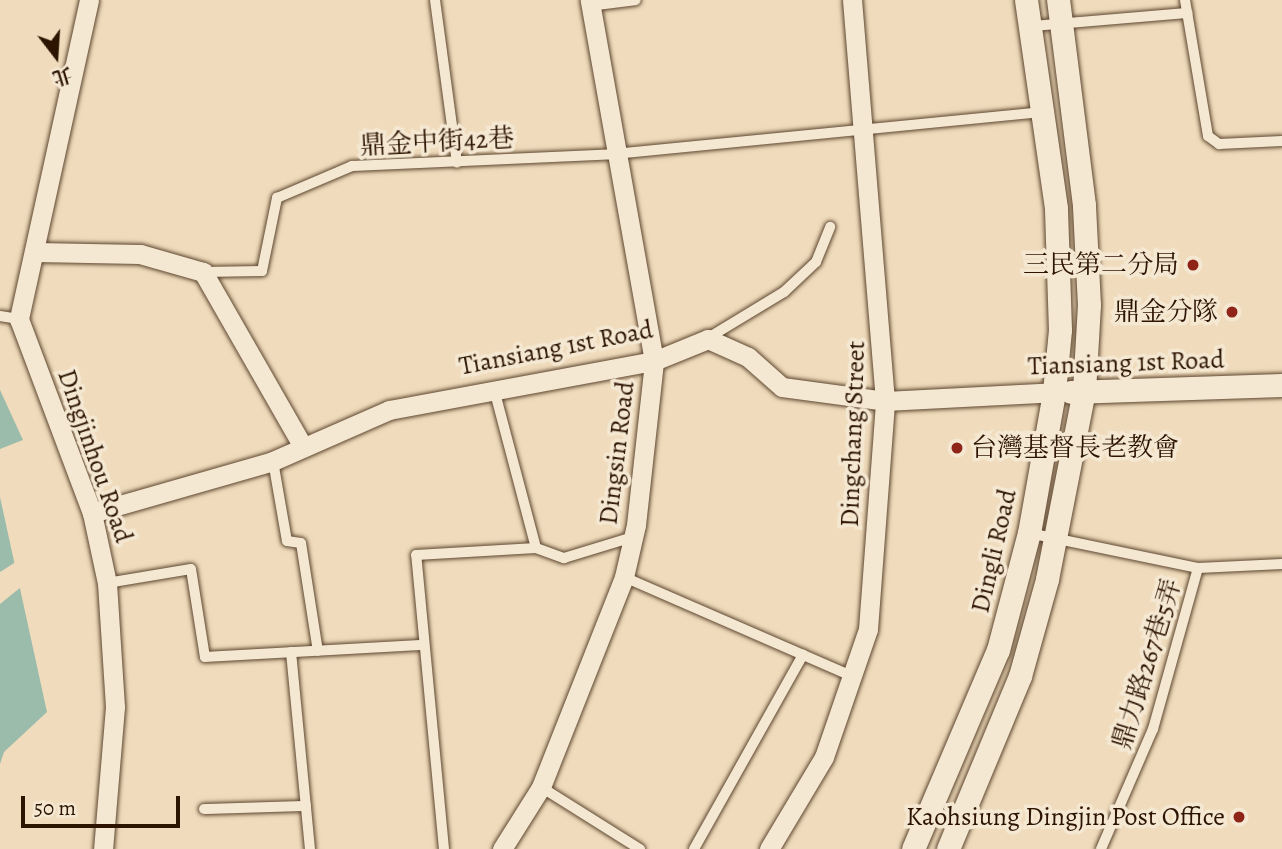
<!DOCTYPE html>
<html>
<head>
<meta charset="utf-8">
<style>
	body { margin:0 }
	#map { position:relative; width:1282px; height:849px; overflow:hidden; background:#f0dcbc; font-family:Alegreya,"Noto Serif TC",serif }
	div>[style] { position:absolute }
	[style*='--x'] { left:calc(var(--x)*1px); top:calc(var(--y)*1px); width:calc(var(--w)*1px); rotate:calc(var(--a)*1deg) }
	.water>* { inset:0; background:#9bbcab }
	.pier>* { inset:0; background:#f0dcbc }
	.roads { filter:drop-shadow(0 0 2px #5d462f) drop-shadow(0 0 2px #5d462f) }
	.service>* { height:10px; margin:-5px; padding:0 5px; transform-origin:5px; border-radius:5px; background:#f5e8d3 }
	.minor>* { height:19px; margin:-9.5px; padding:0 9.5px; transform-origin:9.5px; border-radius:9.5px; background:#f5e8d3 }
	.tertiary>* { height:23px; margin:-11.5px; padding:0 11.5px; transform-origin:11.5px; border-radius:11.5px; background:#f5e8d3 }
	.dots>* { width:19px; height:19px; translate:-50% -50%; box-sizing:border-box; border:4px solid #f5e8d3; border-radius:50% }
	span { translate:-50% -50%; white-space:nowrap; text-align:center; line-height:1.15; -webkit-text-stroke:7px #f5e8d3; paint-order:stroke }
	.street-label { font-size:26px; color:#2c1400 }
	.poi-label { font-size:26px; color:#2c1400 }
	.right { translate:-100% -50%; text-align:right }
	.left { translate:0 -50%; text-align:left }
	.north { position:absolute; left:21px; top:21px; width:70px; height:70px; -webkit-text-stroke:5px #f5e8d3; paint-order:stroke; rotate:163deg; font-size:19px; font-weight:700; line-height:28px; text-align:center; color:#2c1400 }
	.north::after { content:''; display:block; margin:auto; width:24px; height:32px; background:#2c1400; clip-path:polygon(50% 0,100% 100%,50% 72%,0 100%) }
	.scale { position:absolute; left:21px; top:796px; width:159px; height:32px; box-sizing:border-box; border:4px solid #2c1400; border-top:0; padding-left:9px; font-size:21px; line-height:24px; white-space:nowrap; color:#2c1400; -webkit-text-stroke:5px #f5e8d3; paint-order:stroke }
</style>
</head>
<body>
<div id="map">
	<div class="water">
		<i style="clip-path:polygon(0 390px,23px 440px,0 449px)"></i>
		<i style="clip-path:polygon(0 497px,47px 712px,4px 752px,0 764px)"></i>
	</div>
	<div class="pier">
		<i style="clip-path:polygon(19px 560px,21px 587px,0 604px,0 572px)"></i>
	</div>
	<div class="roads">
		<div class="service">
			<i style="--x:435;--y:0;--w:164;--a:82.3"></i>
			<i style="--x:1185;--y:0;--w:138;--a:80.4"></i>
			<i style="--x:1208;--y:136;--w:14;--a:36"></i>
			<i style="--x:1219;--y:144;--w:63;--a:-2.7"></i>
			<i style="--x:590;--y:6;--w:46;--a:-7.4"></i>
			<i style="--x:1032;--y:26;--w:156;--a:-4.8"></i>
			<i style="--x:203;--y:272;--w:59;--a:-1"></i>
			<i style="--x:262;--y:271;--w:75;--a:-78.4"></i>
			<i style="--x:277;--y:198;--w:82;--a:-23.1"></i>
			<i style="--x:352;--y:166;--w:262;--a:-2.6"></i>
			<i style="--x:614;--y:154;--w:432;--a:-5.6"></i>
			<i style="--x:0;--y:316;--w:19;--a:9"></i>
			<i style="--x:708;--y:338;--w:89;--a:-31.2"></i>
			<i style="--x:784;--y:292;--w:44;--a:-43.2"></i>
			<i style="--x:816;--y:262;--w:38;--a:-68"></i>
			<i style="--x:494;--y:389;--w:164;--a:75.2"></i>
			<i style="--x:273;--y:461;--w:81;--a:80.1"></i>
			<i style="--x:287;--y:541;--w:14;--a:8"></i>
			<i style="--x:301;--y:543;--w:109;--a:81.1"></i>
			<i style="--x:1029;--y:533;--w:173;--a:11.7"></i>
			<i style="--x:1198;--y:568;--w:84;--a:-2.7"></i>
			<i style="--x:624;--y:577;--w:251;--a:23.5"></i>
			<i style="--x:107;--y:583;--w:85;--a:-9.5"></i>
			<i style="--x:191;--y:569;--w:89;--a:81"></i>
			<i style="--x:205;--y:657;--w:215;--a:-3.2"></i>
			<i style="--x:291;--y:652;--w:198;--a:84.5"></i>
			<i style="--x:541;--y:787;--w:117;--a:32.1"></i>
			<i style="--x:204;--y:809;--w:102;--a:-1.7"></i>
			<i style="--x:444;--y:849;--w:295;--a:-95.4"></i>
			<i style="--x:416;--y:555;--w:120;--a:-3.3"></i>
			<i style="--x:536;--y:548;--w:30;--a:20"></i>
			<i style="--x:564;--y:558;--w:72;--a:-16.9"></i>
			<i style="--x:694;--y:849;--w:223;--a:-60.7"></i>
			<i style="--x:1101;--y:849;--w:131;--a:-66.6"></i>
			<i style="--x:1153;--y:729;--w:167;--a:-74.4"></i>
		</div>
		<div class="minor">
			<i style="--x:89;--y:0;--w:327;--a:102.4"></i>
			<i style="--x:19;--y:319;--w:207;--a:69.4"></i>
			<i style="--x:92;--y:513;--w:72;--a:77.9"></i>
			<i style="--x:107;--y:583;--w:124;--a:86.3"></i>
			<i style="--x:115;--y:707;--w:143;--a:94.8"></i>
			<i style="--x:36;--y:252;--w:104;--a:1.1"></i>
			<i style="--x:140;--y:254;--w:66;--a:15.9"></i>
			<i style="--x:203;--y:272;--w:199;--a:60.2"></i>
			<i style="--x:92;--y:513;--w:188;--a:-16"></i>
			<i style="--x:273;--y:461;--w:127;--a:-23.7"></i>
			<i style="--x:389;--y:410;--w:269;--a:-10.5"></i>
			<i style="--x:654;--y:361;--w:58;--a:-22.2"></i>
			<i style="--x:708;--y:339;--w:44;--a:24.2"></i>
			<i style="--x:748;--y:357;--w:45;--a:41.4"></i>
			<i style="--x:782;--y:387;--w:104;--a:7.7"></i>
			<i style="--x:885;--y:401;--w:169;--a:-3"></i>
			<i style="--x:502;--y:849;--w:73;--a:-57.8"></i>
			<i style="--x:541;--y:787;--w:226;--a:-68.4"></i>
			<i style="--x:624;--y:577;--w:53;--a:-77"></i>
			<i style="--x:636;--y:525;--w:165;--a:-83.7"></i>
			<i style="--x:654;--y:361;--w:367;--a:-100.1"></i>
			<i style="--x:769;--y:849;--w:107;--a:-59.1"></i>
			<i style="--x:824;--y:757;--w:135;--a:-71"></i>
			<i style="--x:868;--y:629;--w:229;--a:-85.7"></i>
			<i style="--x:885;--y:401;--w:402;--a:-94.7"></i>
		</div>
		<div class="tertiary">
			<i style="--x:1071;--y:392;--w:211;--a:-1.9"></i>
			<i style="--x:913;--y:849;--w:216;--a:-66.9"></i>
			<i style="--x:998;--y:650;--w:121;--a:-75.2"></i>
			<i style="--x:1029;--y:533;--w:143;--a:-79.9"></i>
			<i style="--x:1054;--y:392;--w:62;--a:-84.5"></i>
			<i style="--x:1060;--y:330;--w:122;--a:-91.9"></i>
			<i style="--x:1056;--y:208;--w:210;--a:-98.2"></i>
			<i style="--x:948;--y:849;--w:187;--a:-67.4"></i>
			<i style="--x:1020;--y:676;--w:101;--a:-74.4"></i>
			<i style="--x:1047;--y:579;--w:192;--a:-78.9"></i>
			<i style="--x:1084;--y:391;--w:86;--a:-86.7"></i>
			<i style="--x:1089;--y:305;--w:100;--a:-92.9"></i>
			<i style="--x:1084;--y:205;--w:207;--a:-97.2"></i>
		</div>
	</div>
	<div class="dots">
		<i style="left:1193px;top:265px;background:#8f2418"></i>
		<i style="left:1232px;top:312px;background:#8f2418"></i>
		<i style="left:957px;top:448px;background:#8f2418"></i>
		<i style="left:1239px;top:817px;background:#8f2418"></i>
	</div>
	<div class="street-label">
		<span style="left:437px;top:142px;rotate:-3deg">鼎金中街42巷</span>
		<span style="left:556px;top:348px;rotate:-11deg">Tiansiang 1st Road</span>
		<span style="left:1126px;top:363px;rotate:-2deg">Tiansiang 1st Road</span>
		<span style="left:853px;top:434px;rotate:-88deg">Dingchang Street</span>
		<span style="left:617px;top:453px;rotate:-83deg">Dingsin Road</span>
		<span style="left:95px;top:456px;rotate:71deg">Dingjinhou Road</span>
		<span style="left:994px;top:551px;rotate:-77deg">Dingli Road</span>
		<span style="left:1147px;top:664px;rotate:-73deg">鼎力路267巷5弄</span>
	</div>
	<div class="poi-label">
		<span class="right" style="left:1179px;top:265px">三民第二分局</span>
		<span class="right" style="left:1218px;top:312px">鼎金分隊</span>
		<span class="left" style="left:971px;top:448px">台灣基督長老教會</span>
		<span class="right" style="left:1225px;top:817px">Kaohsiung Dingjin Post Office</span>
	</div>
	<div class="north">北</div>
	<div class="scale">50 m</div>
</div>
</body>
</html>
